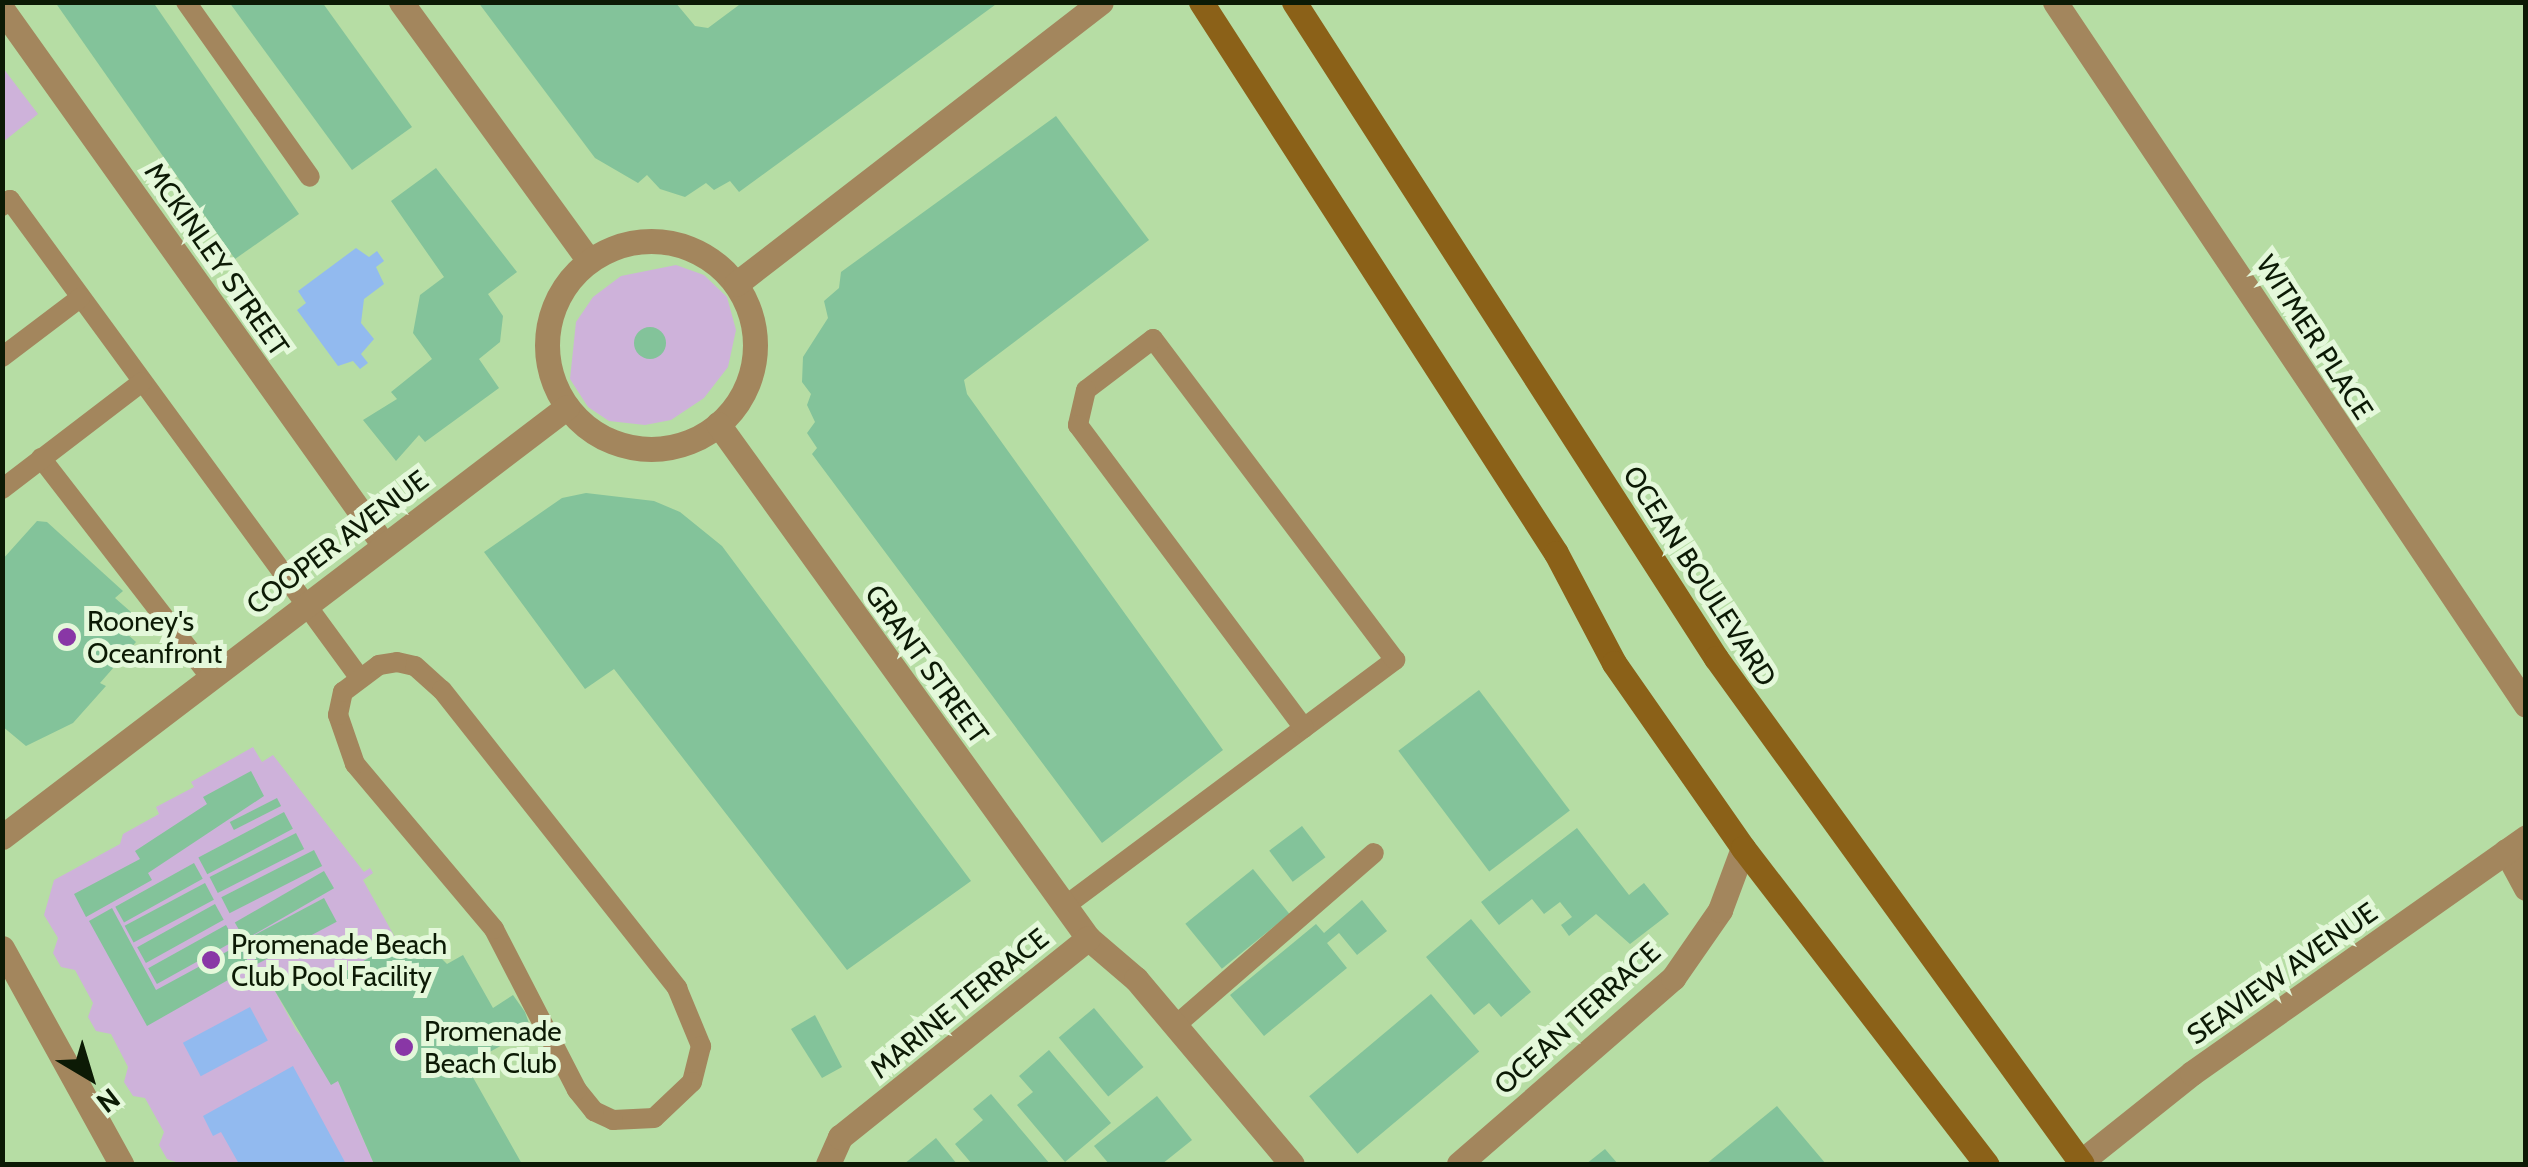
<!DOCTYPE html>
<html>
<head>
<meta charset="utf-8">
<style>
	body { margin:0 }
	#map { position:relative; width:2528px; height:1167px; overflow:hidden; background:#b6dda4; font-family:Cabin,sans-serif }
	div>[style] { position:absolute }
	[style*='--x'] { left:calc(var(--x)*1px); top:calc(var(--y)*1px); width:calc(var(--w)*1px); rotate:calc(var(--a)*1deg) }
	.green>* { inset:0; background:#ceb2da }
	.water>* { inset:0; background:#92baef; transform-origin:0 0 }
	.building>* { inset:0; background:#83c39a; transform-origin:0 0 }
	.round { border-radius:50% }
	.service>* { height:20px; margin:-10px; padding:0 10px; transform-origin:10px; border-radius:10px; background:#a3865d }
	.minor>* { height:25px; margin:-12.5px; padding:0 12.5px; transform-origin:12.5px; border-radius:12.5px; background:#a3865d }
	.minor>.ring { margin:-12.5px; padding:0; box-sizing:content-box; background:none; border:25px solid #a3865d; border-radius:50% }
	.secondary>* { height:25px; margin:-12.5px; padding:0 12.5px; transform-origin:12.5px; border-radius:12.5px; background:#8b6118 }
	.dots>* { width:28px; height:28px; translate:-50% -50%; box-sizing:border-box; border:5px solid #e4f8da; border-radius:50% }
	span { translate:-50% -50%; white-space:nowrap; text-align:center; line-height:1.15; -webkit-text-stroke:10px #e4f8da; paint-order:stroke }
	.street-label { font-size:28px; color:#0c1a05 }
	.poi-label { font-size:28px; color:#0c1a05 }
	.left { translate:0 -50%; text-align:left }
	.frame { position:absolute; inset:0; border:5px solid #0c1a05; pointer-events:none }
	.north { position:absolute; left:40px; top:1027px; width:100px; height:100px; -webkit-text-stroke:8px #e4f8da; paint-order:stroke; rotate:142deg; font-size:28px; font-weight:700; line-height:40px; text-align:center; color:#0c1a05 }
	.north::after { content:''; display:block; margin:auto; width:35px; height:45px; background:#0c1a05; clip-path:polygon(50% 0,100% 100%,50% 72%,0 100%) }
</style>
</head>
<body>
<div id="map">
	<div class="green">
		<i style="clip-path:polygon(3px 68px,38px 114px,3px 142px,2px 68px)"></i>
		<i style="clip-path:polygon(676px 265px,704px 275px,727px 297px,736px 330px,728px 367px,704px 398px,671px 420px,645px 425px,609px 421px,588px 407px,570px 379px,576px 322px,593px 297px,621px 276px)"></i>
		<i style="clip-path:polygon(253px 747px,262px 762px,273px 755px,364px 872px,370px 868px,373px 873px,363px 880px,396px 939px,403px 935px,412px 950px,388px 947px,325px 983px,316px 968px,275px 991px,296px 1030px,338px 1081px,374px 1164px,182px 1164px,167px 1159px,159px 1145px,164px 1132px,145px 1098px,133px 1096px,124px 1082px,128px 1067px,111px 1034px,96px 1031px,88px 1017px,93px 1003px,75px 970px,61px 967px,53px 953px,58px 938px,44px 915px,54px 880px,120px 844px,123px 834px,159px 814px,156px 807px,194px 787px,191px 782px)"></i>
	</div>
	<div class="water">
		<i style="clip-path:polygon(356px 248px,369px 257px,377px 251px,384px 261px,376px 267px,384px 284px,364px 299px,361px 323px,374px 339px,361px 354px,368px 363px,360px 369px,353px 361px,338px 366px,297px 310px,306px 303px,298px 291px)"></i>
		<i style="left:250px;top:1007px;width:38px;height:76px;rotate:62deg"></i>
		<i style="clip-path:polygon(293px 1066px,346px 1164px,239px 1164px,221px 1132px,213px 1136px,203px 1116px)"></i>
	</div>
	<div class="building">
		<i style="clip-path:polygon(55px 2px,153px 2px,299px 214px,235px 259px)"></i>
		<i style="clip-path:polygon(229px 2px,322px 2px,412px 127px,352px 170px)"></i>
		<i style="clip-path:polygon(478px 2px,675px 2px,695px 26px,708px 28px,743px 2px,999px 2px,739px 192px,730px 181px,714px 190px,706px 183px,685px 197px,660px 189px,647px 175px,638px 183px,595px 158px)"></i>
		<i style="clip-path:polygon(1056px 116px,1149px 240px,964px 380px,967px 394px,1223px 750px,1102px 843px,812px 454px,817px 448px,807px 433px,815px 422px,807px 405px,811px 394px,802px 382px,803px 357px,828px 318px,824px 301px,839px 288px,841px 272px)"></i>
		<i style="clip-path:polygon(436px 168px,517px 272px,488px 294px,503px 316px,500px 342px,479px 359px,499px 388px,425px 442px,419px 435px,396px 461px,363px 420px,397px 399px,391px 392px,432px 359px,413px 333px,420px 295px,444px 277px,391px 201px)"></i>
		<i class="round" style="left:634px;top:327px;width:32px;height:32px"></i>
		<i style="clip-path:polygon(586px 493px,654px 501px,680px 512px,722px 546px,971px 881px,847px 970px,614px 669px,585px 689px,484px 552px,562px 498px)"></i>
		<i style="clip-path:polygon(37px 521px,47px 522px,123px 591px,115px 598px,139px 619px,125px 632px,136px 642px,100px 683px,106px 686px,73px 723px,26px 746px,2px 726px,2px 560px)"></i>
		<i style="left:1479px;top:690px;width:151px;height:101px;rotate:53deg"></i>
		<i style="clip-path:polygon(251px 771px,264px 796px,148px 873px,152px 880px,86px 917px,74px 894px,140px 859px,135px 851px,207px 804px,203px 797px)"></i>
		<i style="left:277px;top:798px;width:9px;height:53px;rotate:63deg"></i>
		<i style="left:284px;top:812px;width:19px;height:97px;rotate:62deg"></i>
		<i style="left:1302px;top:826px;width:39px;height:41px;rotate:53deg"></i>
		<i style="clip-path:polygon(1577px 828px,1629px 895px,1644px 883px,1669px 914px,1630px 944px,1596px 914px,1569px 936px,1561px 925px,1572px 917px,1560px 902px,1544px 914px,1532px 899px,1499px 925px,1481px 902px)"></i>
		<i style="left:296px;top:833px;width:18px;height:97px;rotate:63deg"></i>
		<i style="left:314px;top:850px;width:18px;height:104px;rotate:63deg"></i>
		<i style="left:194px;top:863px;width:18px;height:90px;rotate:61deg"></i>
		<i style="left:1253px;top:869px;width:58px;height:87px;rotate:51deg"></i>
		<i style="left:324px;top:871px;width:20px;height:103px;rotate:60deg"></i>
		<i style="left:205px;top:883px;width:19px;height:91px;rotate:62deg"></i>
		<i style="left:324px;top:898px;width:27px;height:90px;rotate:62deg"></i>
		<i style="clip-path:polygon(1362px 900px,1387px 931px,1357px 955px,1339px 933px,1327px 943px,1347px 968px,1264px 1036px,1230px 995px,1316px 924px,1324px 933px)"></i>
		<i style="left:215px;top:904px;width:18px;height:89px;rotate:61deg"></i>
		<i style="clip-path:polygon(112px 908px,156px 990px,239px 945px,251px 967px,147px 1026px,89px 921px)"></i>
		<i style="clip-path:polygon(1471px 919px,1531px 992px,1501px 1017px,1489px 1003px,1474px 1015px,1426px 957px)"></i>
		<i style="left:226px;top:925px;width:18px;height:89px;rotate:61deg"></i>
		<i style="clip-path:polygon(425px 942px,447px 964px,463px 955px,493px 1008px,513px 995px,525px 1012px,531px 1029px,466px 1065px,522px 1164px,374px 1164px,338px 1081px,331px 1085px,275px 991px,317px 968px,325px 983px,388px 947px,409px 952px)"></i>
		<i style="left:1431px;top:994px;width:75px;height:159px;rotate:50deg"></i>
		<i style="left:1094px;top:1008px;width:77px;height:46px;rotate:50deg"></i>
		<i style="clip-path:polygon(815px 1015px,842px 1067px,822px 1078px,791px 1029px)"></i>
		<i style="clip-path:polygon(1049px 1050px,1111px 1123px,1065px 1162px,1017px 1105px,1033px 1092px,1019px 1076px)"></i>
		<i style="clip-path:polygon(991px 1094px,1050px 1164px,972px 1164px,955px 1144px,983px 1120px,973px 1109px)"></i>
		<i style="clip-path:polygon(1157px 1096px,1192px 1140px,1162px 1164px,1109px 1164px,1094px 1146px)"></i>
		<i style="clip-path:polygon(1777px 1106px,1826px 1164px,1706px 1164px)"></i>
		<i style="clip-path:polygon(936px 1138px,957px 1164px,904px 1164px)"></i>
		<i style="clip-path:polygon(1605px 1149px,1618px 1164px,1586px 1164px)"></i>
	</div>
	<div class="service">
		<i style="--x:186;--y:2;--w:214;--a:54.7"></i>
		<i style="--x:2;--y:206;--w:10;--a:-37"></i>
		<i style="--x:10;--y:200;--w:591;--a:53.81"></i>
		<i style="--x:2;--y:357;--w:98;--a:-37.1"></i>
		<i style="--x:41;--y:458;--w:277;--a:52.3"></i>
		<i style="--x:2;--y:489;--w:176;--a:-37.4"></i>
		<i style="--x:397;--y:662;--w:18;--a:13"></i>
		<i style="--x:415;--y:666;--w:36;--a:42"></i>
		<i style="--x:442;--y:690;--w:380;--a:51.7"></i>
		<i style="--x:677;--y:988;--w:63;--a:67.5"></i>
		<i style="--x:701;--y:1046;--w:37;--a:104"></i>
		<i style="--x:692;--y:1082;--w:52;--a:136.5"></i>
		<i style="--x:654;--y:1118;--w:41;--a:177.2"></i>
		<i style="--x:613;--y:1120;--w:21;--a:-155"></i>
		<i style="--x:594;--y:1111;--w:27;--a:-129"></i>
		<i style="--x:577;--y:1090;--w:181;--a:-117.3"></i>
		<i style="--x:494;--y:929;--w:216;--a:-130.1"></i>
		<i style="--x:355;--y:764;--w:52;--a:-109.1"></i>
		<i style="--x:338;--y:715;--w:24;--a:-78"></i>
		<i style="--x:343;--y:692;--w:45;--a:-36.9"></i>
		<i style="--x:379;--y:665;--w:18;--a:-9"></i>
		<i style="--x:1065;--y:906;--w:412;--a:-36.7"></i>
		<i style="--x:1395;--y:660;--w:402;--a:-127"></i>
		<i style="--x:1153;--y:339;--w:84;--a:142.7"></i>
		<i style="--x:1086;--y:390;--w:36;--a:103"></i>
		<i style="--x:1078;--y:425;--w:378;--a:53.3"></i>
		<i style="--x:1176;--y:1025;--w:262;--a:-41"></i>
	</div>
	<div class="minor">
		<i style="--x:401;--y:2;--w:320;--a:54"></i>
		<i style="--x:2055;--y:2;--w:846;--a:56.18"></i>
		<i style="--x:2;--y:9;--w:657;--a:54.54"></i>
		<i class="ring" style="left:547px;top:241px;width:183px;height:183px"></i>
		<i style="--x:736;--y:284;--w:461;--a:-37.7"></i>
		<i style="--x:718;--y:424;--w:633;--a:54.25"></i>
		<i style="--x:1088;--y:938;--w:63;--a:40.5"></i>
		<i style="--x:1136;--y:979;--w:242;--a:49.9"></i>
		<i style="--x:2;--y:837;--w:710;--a:-37.27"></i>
		<i style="--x:2506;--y:851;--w:42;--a:61.6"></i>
		<i style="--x:2;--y:948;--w:247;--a:61.1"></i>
		<i style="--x:828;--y:1164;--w:30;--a:-66"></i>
		<i style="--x:840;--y:1137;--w:318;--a:-38.7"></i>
		<i style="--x:1459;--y:1164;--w:284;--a:-41"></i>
		<i style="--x:1673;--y:978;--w:83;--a:-55.3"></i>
		<i style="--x:1720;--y:910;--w:66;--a:-69.6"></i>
		<i style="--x:2078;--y:1164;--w:146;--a:-38.6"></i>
		<i style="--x:2192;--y:1073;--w:409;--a:-35.2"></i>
	</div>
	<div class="secondary">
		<i style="--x:1201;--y:2;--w:655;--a:57.21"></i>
		<i style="--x:1556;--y:553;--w:124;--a:62.2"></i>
		<i style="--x:1614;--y:663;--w:226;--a:55.1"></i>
		<i style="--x:1743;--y:848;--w:399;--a:52.4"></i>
		<i style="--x:1294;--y:2;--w:780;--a:57.25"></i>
		<i style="--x:1716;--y:658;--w:624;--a:54.12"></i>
	</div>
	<div class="dots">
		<i style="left:67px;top:637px;background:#8937a6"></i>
		<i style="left:211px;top:960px;background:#8937a6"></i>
		<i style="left:404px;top:1047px;background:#8937a6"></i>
	</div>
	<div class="street-label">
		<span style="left:217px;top:259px;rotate:55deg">MCKINLEY STREET</span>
		<span style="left:2315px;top:337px;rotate:57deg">WITMER PLACE</span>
		<span style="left:337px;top:542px;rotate:-37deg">COOPER AVENUE</span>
		<span style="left:1700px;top:576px;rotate:57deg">OCEAN BOULEVARD</span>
		<span style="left:927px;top:664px;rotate:54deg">GRANT STREET</span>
		<span style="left:2282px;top:973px;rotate:-35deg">SEAVIEW AVENUE</span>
		<span style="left:959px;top:1003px;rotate:-39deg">MARINE TERRACE</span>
		<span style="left:1577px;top:1018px;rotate:-42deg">OCEAN TERRACE</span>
	</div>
	<div class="poi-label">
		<span class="left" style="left:87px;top:637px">Rooney's<br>Oceanfront</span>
		<span class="left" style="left:231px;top:960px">Promenade Beach<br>Club Pool Facility</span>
		<span class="left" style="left:424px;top:1047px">Promenade<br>Beach Club</span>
	</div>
	<div class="frame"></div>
	<div class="north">N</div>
</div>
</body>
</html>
